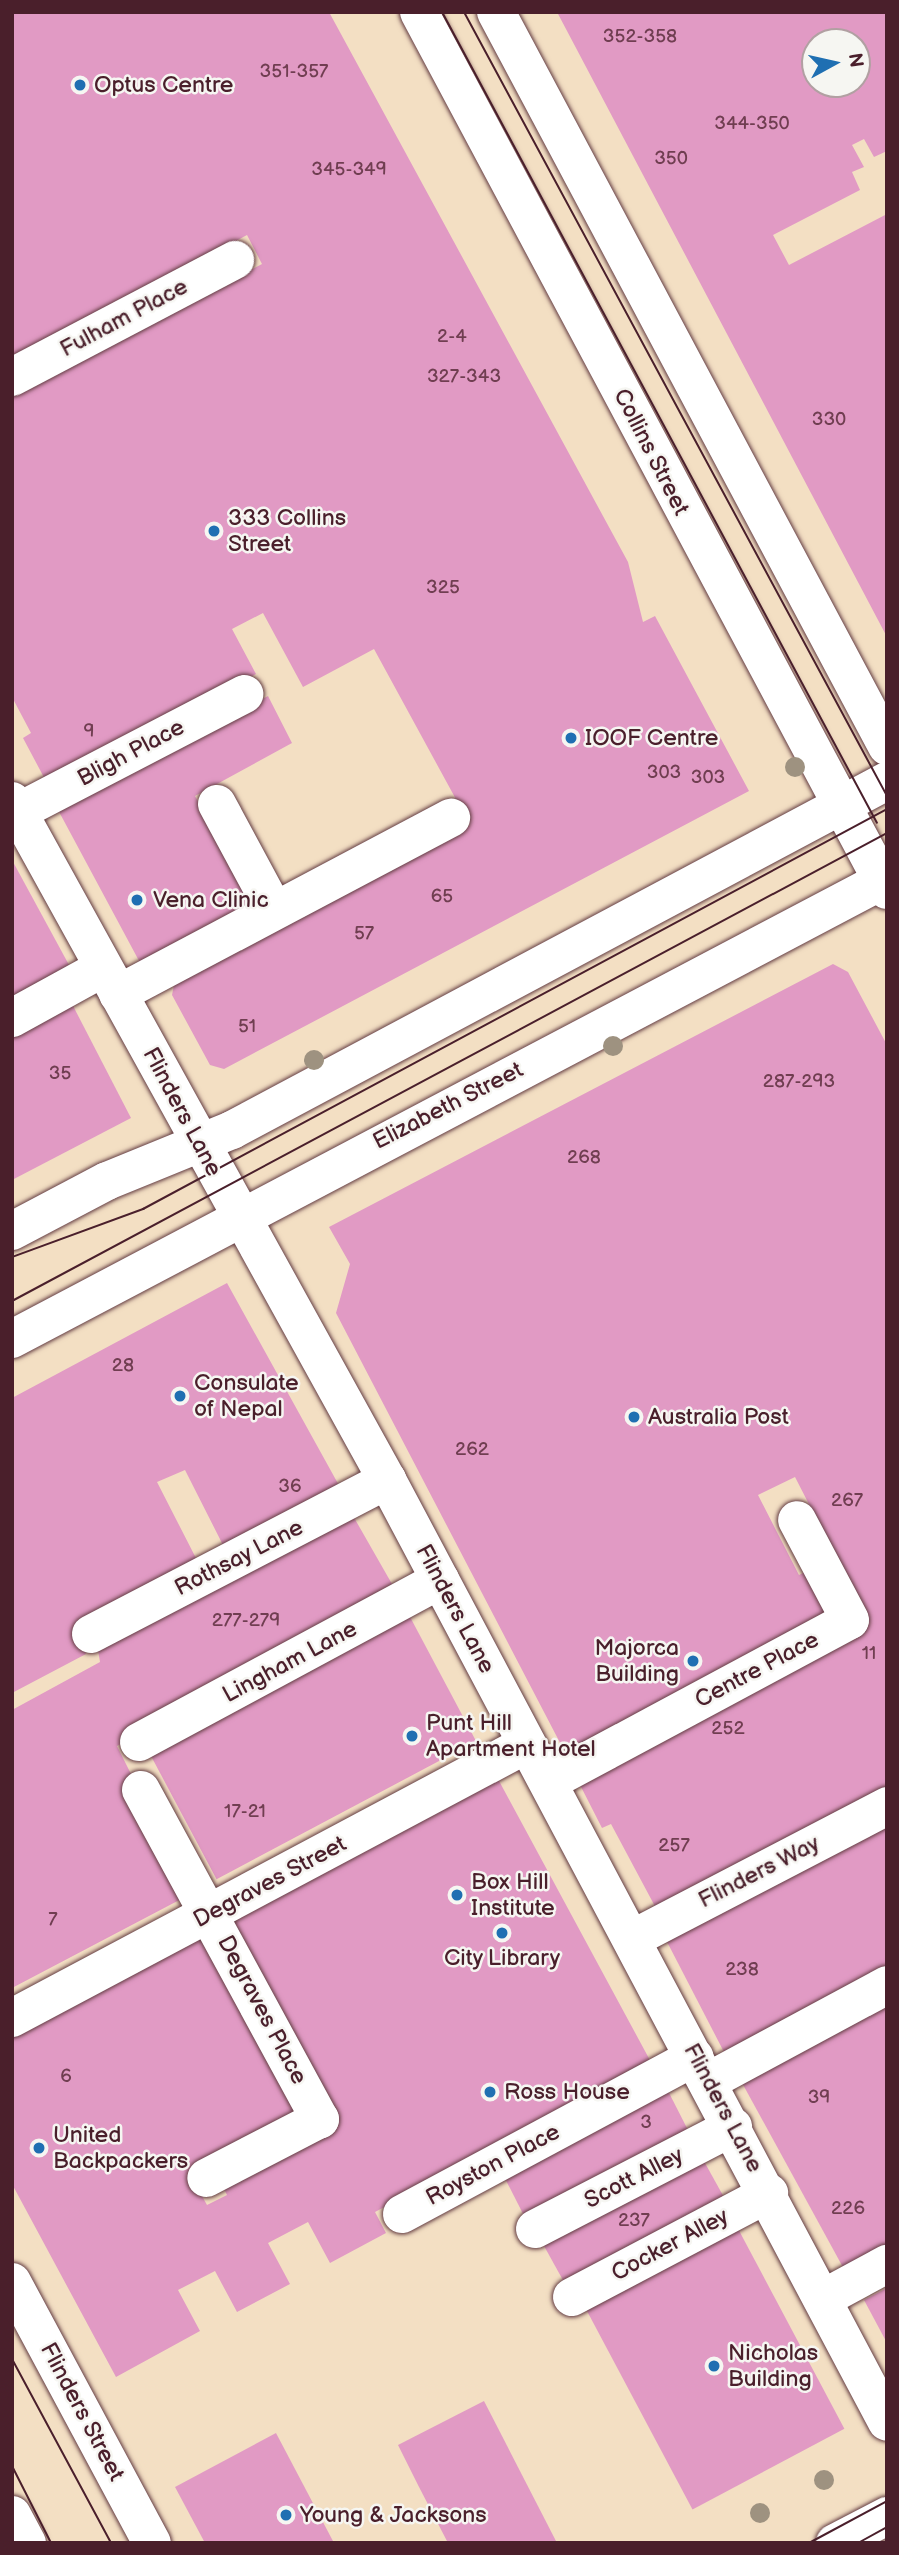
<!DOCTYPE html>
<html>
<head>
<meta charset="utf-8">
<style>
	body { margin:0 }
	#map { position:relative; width:899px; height:2555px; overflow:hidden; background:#f3dfc3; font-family:"Balsamiq Sans",sans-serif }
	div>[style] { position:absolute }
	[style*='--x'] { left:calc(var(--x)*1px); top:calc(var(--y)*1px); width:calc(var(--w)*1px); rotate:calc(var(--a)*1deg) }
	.building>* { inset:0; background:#e19ac4; transform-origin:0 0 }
	.roads { filter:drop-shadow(0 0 2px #633c42) drop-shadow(0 0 2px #633c42) }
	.minor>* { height:38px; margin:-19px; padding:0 19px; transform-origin:19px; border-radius:19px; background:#fff }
	.major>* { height:38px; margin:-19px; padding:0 19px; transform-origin:19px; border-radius:19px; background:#fff }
	.tram>* { height:2px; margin:-1px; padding:0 1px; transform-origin:1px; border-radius:1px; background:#4a1f2b }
	.trees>* { width:20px; height:20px; margin:-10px; border-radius:50%; background:#9e9280 }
	.dots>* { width:19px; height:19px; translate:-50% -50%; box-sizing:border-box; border:4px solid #f6f6f2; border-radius:50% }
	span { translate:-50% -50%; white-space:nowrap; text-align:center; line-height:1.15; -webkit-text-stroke:5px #f6f6f2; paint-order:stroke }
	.number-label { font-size:19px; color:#703e51 }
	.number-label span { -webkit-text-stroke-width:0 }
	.poi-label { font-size:23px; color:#4a1f2b }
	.left { translate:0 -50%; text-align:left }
	.right { translate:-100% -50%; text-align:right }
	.street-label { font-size:23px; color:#4a1f2b }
	.frame { position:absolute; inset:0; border:14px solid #4a1f2b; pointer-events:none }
	.north { position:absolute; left:801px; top:28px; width:70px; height:70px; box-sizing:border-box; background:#f6f6f2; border:2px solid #b1a0a2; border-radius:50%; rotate:82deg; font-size:19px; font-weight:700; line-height:28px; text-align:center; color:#4a1f2b }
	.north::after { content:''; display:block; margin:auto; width:24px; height:32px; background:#1f6fb2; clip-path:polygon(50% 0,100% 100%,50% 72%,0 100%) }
</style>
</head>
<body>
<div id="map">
	<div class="building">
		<i style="clip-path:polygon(12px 12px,329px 12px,628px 562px,643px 622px,655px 616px,749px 791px,224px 1069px,210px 1065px,172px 995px,175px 980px,470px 825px,374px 649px,303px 687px,263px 613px,232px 629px,256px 674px,48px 785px,23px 738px,31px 733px,12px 697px,12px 397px,262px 264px,247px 235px,12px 361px)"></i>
		<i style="clip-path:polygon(evenodd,557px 12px,887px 12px,887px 151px,874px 157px,864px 139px,852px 145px,864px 167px,852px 172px,860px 190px,773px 235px,789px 265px,887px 214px,887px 637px,557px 12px,815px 42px,857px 42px,857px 84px,815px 84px,815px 42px)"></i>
		<i style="clip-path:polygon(268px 696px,292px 743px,195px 796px,257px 911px,145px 972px,57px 808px)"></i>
		<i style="clip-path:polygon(12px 860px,75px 976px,12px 1010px)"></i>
		<i style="clip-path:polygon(833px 964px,848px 972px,887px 1045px,887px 1789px,658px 1912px,611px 1824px,602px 1828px,577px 1779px,866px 1625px,834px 1553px,795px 1477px,758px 1495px,799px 1575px,811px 1569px,836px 1616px,569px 1760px,336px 1313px,350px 1264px,329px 1227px)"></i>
		<i style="clip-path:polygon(70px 1000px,131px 1118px,12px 1180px,12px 1030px)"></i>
		<i style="clip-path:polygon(227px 1283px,341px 1489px,226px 1551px,185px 1470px,157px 1482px,200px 1566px,74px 1630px,86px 1654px,12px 1693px,12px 1398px)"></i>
		<i style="clip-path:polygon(348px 1507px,396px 1591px,117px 1746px,133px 1778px,123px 1784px,187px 1896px,12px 1988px,12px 1710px,100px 1662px,98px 1650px)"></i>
		<i style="left:409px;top:1615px;width:143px;height:294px;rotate:62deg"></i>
		<i style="clip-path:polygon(498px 1779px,652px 2064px,375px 2212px,386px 2233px,330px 2263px,308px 2222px,268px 2243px,290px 2284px,237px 2312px,215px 2271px,178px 2290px,200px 2331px,116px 2377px,12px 2184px,12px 2029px,208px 1931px,306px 2113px,197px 2187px,207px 2205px,227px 2195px,218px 2177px,327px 2120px,226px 1920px)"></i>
		<i style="clip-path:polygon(887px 1821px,887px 1969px,725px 2054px,664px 1936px)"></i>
		<i style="clip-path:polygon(887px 2002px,887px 2249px,845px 2271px,741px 2081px)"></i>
		<i style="left:665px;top:2085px;width:57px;height:185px;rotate:63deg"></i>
		<i style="left:700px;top:2154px;width:60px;height:181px;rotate:61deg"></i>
		<i style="left:735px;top:2223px;width:233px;height:172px;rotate:62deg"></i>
		<i style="clip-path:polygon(887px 2288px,887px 2343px,864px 2300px)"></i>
		<i style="clip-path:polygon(484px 2401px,557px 2543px,448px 2543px,418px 2485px,398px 2445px)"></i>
		<i style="clip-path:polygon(276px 2433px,334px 2543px,205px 2543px,175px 2487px)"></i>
	</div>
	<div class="roads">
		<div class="minor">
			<i style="--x:419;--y:12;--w:995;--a:61.94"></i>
			<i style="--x:496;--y:12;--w:832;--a:61.96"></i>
			<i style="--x:12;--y:377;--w:252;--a:-27.7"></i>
			<i style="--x:12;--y:801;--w:776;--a:61.09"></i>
			<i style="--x:387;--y:1480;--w:1066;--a:62.04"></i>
			<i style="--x:217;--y:804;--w:120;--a:61.7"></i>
			<i style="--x:12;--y:815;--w:262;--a:-27.5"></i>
			<i style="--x:118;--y:994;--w:377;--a:-27.9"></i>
			<i style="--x:12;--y:1018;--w:104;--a:-28.8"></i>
			<i style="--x:12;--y:1231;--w:107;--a:-27.8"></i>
			<i style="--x:107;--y:1181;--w:135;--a:-22.2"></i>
			<i style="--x:232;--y:1130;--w:742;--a:-28.05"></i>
			<i style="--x:12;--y:1339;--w:989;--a:-27.78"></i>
			<i style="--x:91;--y:1634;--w:334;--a:-27.5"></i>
			<i style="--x:139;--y:1742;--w:342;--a:-28.3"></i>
			<i style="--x:565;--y:1773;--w:323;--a:-28.2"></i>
			<i style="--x:850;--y:1620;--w:113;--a:-117.9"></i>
			<i style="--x:141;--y:1790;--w:375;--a:61.5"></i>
			<i style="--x:320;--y:2119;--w:128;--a:152.6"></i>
			<i style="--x:632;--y:1939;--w:288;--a:-27.5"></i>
			<i style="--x:12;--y:2018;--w:583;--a:-28.01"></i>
			<i style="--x:709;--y:2081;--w:202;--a:-28.3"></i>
			<i style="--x:402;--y:2214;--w:332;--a:-28.2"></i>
			<i style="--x:535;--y:2229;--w:223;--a:-27.3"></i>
			<i style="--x:572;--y:2297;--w:223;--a:-27.8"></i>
			<i style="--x:824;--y:2298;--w:72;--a:-28.4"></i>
			<i style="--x:835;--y:2543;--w:59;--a:-27.4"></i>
		</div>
		<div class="major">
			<i style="--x:12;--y:2282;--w:296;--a:61.8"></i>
			<i style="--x:12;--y:2515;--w:32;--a:62"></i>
		</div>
	</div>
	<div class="tram">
		<i style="--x:442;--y:12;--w:920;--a:61.79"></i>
		<i style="--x:464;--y:12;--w:891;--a:61.65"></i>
		<i style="--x:12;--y:1257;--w:140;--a:-20.1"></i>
		<i style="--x:143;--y:1209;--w:845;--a:-28.26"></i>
		<i style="--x:12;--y:1301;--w:992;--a:-28.14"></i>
		<i style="--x:12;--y:2359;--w:209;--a:61.7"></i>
		<i style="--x:12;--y:2466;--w:86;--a:63.1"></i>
		<i style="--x:809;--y:2543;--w:89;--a:-28.3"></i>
		<i style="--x:858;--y:2543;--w:33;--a:-29"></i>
	</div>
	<div class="trees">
		<i style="left:795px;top:767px"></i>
		<i style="left:613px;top:1046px"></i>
		<i style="left:314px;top:1060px"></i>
		<i style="left:824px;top:2480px"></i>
		<i style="left:760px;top:2513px"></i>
	</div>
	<div class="dots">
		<i style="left:80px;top:85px;background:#1f6fb2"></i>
		<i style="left:214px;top:531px;background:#1f6fb2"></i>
		<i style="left:571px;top:738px;background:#1f6fb2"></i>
		<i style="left:137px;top:900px;background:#1f6fb2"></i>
		<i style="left:180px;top:1396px;background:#1f6fb2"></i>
		<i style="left:634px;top:1417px;background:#1f6fb2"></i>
		<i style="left:693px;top:1661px;background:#1f6fb2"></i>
		<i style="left:412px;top:1736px;background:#1f6fb2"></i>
		<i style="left:457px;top:1895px;background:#1f6fb2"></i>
		<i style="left:502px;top:1933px;background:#1f6fb2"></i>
		<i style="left:490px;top:2092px;background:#1f6fb2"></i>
		<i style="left:39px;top:2148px;background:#1f6fb2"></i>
		<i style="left:714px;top:2366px;background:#1f6fb2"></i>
		<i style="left:286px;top:2515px;background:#1f6fb2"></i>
	</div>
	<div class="number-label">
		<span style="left:640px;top:37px">352-358</span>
		<span style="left:294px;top:72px">351-357</span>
		<span style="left:752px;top:124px">344-350</span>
		<span style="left:671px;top:159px">350</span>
		<span style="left:349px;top:170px">345-349</span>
		<span style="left:452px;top:337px">2-4</span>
		<span style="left:464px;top:377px">327-343</span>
		<span style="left:829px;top:420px">330</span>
		<span style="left:443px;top:588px">325</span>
		<span style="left:89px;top:732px">9</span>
		<span style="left:664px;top:773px">303</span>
		<span style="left:708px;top:778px">303</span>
		<span style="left:442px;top:897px">65</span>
		<span style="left:364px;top:934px">57</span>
		<span style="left:247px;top:1027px">51</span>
		<span style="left:60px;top:1074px">35</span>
		<span style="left:799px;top:1082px">287-293</span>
		<span style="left:584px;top:1158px">268</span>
		<span style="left:123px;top:1366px">28</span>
		<span style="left:472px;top:1450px">262</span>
		<span style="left:290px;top:1487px">36</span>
		<span style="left:847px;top:1501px">267</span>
		<span style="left:246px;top:1621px">277-279</span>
		<span style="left:869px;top:1654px">11</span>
		<span style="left:728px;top:1729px">252</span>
		<span style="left:245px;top:1812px">17-21</span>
		<span style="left:674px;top:1846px">257</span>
		<span style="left:53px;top:1920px">7</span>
		<span style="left:742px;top:1970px">238</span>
		<span style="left:66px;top:2077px">6</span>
		<span style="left:819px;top:2098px">39</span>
		<span style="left:646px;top:2123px">3</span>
		<span style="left:848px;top:2209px">226</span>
		<span style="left:634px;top:2221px">237</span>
	</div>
	<div class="poi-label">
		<span class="left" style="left:94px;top:85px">Optus Centre</span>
		<span class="left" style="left:228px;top:531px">333 Collins<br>Street</span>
		<span class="left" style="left:585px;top:738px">IOOF Centre</span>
		<span class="left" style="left:153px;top:900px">Vena Clinic</span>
		<span class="left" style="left:194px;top:1396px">Consulate<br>of Nepal</span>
		<span class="left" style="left:648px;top:1417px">Australia Post</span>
		<span class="right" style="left:679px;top:1661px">Majorca<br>Building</span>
		<span class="left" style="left:426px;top:1736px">Punt Hill<br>Apartment Hotel</span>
		<span class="left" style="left:471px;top:1895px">Box Hill<br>Institute</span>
		<span style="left:502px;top:1958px">City Library</span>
		<span class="left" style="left:504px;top:2092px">Ross House</span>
		<span class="left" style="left:53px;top:2148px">United<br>Backpackers</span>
		<span class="left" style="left:728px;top:2366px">Nicholas<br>Building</span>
		<span class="left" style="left:300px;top:2515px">Young &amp; Jacksons</span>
	</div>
	<div class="street-label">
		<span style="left:124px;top:318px;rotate:-28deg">Fulham Place</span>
		<span style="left:651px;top:452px;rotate:63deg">Collins Street</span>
		<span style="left:131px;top:753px;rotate:-28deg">Bligh Place</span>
		<span style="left:448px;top:1106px;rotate:-27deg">Elizabeth Street</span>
		<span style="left:182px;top:1112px;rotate:62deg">Flinders Lane</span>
		<span style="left:239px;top:1558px;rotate:-27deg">Rothsay Lane</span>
		<span style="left:455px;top:1609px;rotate:62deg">Flinders Lane</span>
		<span style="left:290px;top:1662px;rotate:-28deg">Lingham Lane</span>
		<span style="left:757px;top:1670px;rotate:-28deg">Centre Place</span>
		<span style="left:759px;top:1872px;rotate:-27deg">Flinders Way</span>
		<span style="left:270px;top:1882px;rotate:-28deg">Degraves Street</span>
		<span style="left:262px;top:2010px;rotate:62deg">Degraves Place</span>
		<span style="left:723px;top:2108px;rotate:62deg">Flinders Lane</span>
		<span style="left:493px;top:2165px;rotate:-28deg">Royston Place</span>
		<span style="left:634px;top:2178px;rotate:-27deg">Scott Alley</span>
		<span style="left:670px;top:2245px;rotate:-28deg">Cocker Alley</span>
		<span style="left:82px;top:2412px;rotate:62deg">Flinders Street</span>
	</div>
	<div class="frame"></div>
	<div class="north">N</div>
</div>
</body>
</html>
